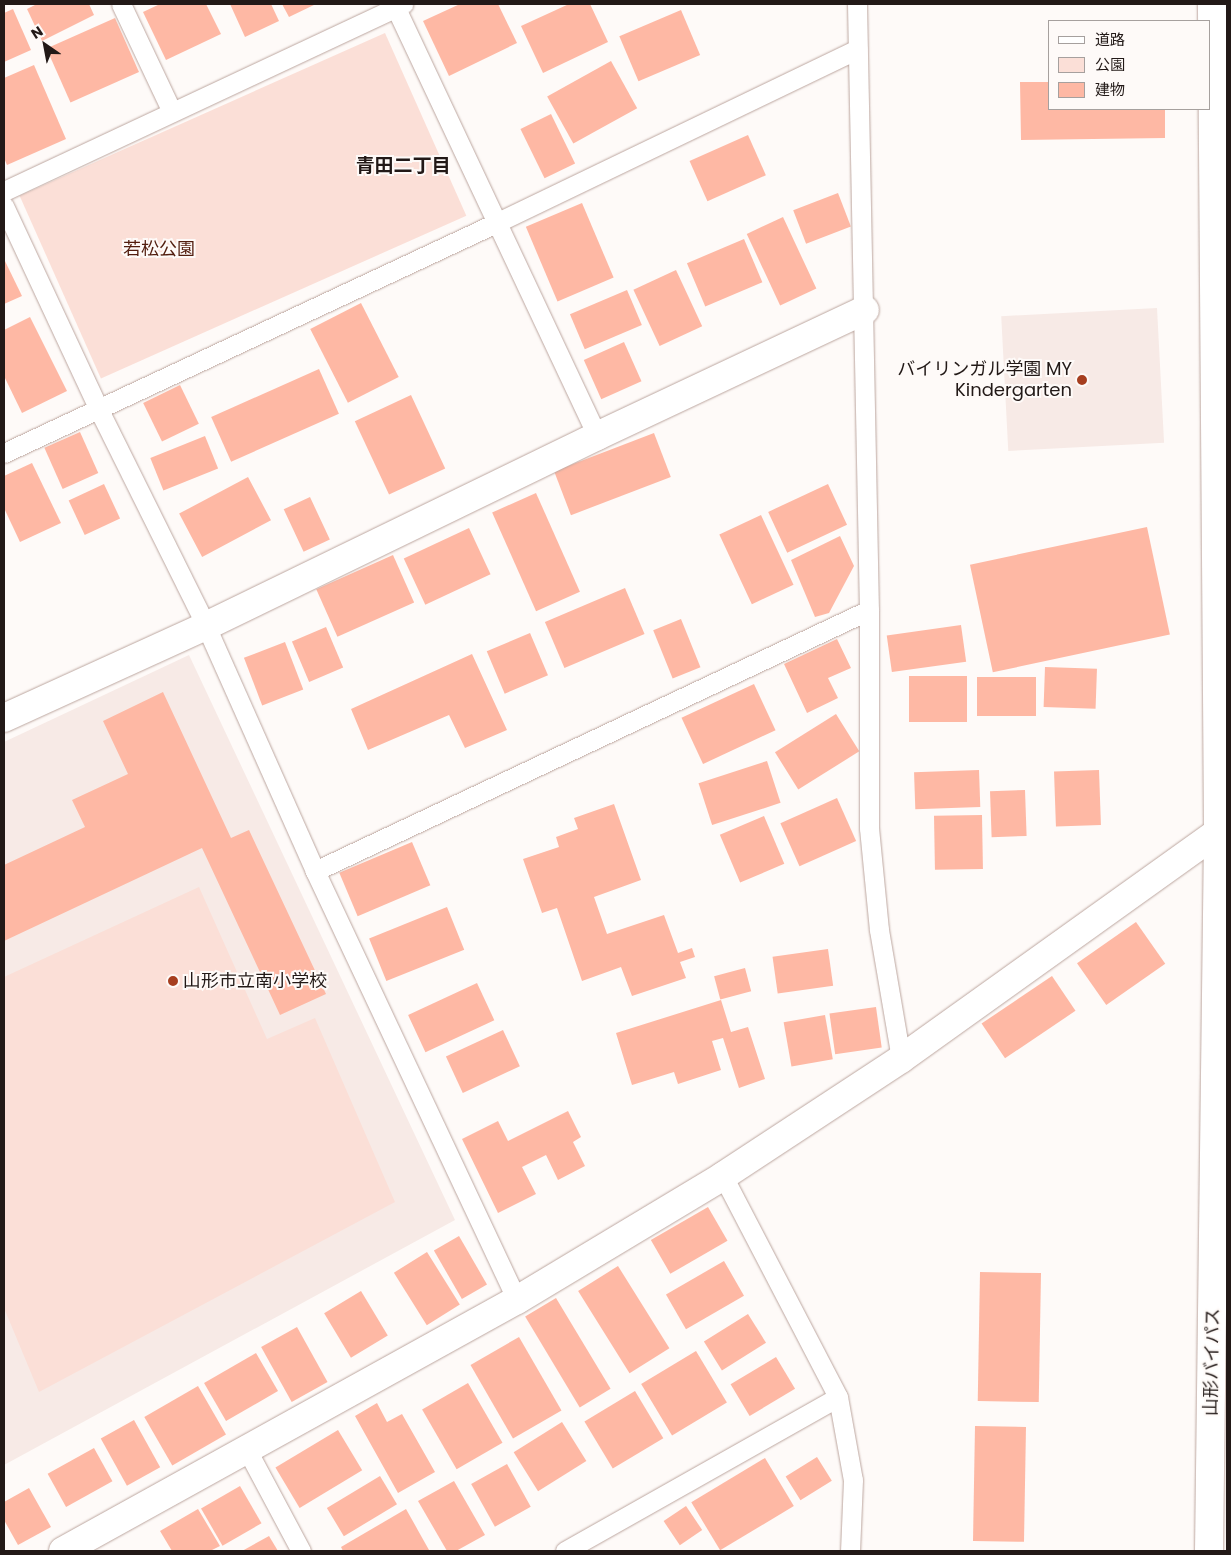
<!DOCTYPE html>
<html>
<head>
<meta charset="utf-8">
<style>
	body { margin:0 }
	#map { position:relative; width:1231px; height:1555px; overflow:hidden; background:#fefaf8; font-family:Poppins,"Noto Sans JP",sans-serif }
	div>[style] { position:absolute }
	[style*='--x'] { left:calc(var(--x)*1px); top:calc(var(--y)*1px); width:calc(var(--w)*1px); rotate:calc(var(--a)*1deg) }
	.built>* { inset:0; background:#f7eae6; transform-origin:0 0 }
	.green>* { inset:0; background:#fbdfd7; transform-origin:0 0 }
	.building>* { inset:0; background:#feb8a4; transform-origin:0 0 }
	.roads { filter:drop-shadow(0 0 1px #bca69f) drop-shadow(0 0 1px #bca69f) }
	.service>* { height:19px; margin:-9.5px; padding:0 9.5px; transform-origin:9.5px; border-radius:9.5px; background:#fff }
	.minor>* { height:28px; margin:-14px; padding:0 14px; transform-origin:14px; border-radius:14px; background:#fff }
	.trunk>* { height:28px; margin:-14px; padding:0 14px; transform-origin:14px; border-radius:14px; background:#fff }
	.dots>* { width:14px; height:14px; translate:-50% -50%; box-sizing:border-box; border:2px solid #fefaf8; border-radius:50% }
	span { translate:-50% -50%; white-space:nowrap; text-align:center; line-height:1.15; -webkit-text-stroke:4px #fefaf8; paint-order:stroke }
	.park-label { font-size:18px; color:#521d0e }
	.poi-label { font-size:18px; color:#221917 }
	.right { translate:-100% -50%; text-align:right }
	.left { translate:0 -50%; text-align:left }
	.street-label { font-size:18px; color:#221917 }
	.neighbourhood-label { font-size:19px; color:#221917; font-weight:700 }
	.frame { position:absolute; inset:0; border:5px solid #221917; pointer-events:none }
	.legend { position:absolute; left:1048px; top:20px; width:162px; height:90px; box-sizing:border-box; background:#fefaf8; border:1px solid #a6a09e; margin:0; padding:6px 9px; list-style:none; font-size:15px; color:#221917 }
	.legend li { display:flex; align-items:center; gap:10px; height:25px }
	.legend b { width:25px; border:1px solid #a6a09e }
	.north { position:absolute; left:20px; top:20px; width:50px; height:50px; -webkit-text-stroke:4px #fefaf8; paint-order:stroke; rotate:327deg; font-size:14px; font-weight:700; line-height:20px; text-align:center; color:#221917 }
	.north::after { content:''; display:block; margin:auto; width:18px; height:22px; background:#221917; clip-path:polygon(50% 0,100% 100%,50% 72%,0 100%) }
</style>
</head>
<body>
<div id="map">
	<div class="built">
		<i style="left:1157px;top:308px;width:135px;height:156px;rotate:87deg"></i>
		<i style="clip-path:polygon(189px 655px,455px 1220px,4px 1465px,4px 742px)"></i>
	</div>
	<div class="green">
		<i style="left:385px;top:33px;width:200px;height:400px;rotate:66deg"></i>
		<i style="clip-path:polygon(199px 887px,267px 1039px,315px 1018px,395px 1202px,39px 1392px,4px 1308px,4px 977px)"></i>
	</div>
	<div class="building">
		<i style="clip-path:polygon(37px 4px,89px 4px,94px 15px,42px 41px,27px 9px)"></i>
		<i style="clip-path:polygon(160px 4px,206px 4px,221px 34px,166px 60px,143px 12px)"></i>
		<i style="clip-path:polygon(230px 4px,271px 4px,279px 21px,245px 37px)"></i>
		<i style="clip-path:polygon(282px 4px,316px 4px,289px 17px)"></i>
		<i style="clip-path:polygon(460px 4px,498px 4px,517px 43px,449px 76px,423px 21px)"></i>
		<i style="clip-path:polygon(569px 4px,590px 4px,608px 42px,543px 73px,521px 26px)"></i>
		<i style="clip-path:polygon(13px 9px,31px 50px,4px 62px,4px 13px)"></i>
		<i style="left:681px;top:10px;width:49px;height:67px;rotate:67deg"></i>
		<i style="left:115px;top:18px;width:59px;height:75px;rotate:66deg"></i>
		<i style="left:611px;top:61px;width:54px;height:73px;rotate:61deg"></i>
		<i style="clip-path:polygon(34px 65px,66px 139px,7px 165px,4px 158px,4px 78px)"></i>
		<i style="clip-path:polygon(1020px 82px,1050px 82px,1050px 109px,1165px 109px,1165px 138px,1021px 140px)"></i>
		<i style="left:551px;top:114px;width:55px;height:34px;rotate:64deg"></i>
		<i style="left:748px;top:135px;width:44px;height:64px;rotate:66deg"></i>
		<i style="left:838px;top:193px;width:36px;height:48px;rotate:69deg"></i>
		<i style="left:582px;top:203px;width:81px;height:61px;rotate:67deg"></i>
		<i style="left:783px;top:217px;width:79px;height:40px;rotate:65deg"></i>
		<i style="left:744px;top:239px;width:47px;height:62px;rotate:67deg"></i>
		<i style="clip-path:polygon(4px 259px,22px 296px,4px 304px)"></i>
		<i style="left:676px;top:270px;width:62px;height:47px;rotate:65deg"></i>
		<i style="left:627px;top:290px;width:38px;height:62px;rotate:67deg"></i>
		<i style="left:361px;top:303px;width:83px;height:57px;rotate:63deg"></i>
		<i style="clip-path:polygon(30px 317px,67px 391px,22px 413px,4px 376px,4px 330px)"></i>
		<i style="left:624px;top:342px;width:43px;height:44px;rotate:66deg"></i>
		<i style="left:319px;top:369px;width:49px;height:118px;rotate:66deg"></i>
		<i style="left:180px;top:385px;width:43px;height:41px;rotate:64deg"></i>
		<i style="left:411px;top:395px;width:81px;height:62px;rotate:65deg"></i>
		<i style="left:80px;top:432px;width:45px;height:39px;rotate:66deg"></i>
		<i style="left:654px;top:433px;width:47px;height:107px;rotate:69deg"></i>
		<i style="left:205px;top:436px;width:35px;height:59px;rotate:68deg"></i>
		<i style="clip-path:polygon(32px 463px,61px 523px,20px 542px,4px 508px,4px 476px)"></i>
		<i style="left:248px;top:477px;width:49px;height:78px;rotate:62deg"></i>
		<i style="left:104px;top:484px;width:38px;height:39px;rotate:65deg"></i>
		<i style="left:828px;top:484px;width:45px;height:66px;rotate:65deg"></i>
		<i style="left:536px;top:493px;width:108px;height:48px;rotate:66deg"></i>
		<i style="left:310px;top:497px;width:47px;height:29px;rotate:65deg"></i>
		<i style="left:761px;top:515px;width:77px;height:46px;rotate:65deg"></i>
		<i style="left:1147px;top:527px;width:110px;height:181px;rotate:78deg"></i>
		<i style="left:469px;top:528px;width:51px;height:72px;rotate:65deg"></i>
		<i style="clip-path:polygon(840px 536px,854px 566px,829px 613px,815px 617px,791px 560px)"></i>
		<i style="left:393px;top:555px;width:52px;height:84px;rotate:66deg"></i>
		<i style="left:625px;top:588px;width:50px;height:87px;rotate:67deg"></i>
		<i style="left:681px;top:619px;width:52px;height:30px;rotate:68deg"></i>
		<i style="left:961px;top:625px;width:37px;height:75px;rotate:82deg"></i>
		<i style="left:326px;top:627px;width:44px;height:37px;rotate:67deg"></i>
		<i style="left:530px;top:633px;width:46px;height:47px;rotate:67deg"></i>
		<i style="clip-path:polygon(837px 639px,851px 668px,828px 678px,838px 698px,807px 713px,784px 664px)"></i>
		<i style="left:285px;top:642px;width:51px;height:44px;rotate:69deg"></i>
		<i style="clip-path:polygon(472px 654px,507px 730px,465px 748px,449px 715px,368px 750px,351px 709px)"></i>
		<i style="left:1045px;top:667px;width:52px;height:40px;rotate:2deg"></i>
		<i style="left:909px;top:676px;width:58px;height:46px"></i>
		<i style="left:1036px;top:677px;width:39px;height:59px;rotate:90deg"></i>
		<i style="left:754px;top:684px;width:51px;height:80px;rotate:65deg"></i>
		<i style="clip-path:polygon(163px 692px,231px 838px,249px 830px,326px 994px,280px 1015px,202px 848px,4px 941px,4px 865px,85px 827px,72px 800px,128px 774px,103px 721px)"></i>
		<i style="left:836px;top:714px;width:44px;height:72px;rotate:58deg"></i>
		<i style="left:767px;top:761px;width:44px;height:72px;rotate:72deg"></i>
		<i style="left:979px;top:770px;width:37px;height:65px;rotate:88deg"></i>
		<i style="left:1099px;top:770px;width:55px;height:45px;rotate:88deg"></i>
		<i style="left:1025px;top:790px;width:46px;height:35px;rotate:88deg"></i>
		<i style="left:837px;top:798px;width:47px;height:62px;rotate:66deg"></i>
		<i style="clip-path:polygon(614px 804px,641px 880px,594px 897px,607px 934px,664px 915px,678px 953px,692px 948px,695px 957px,680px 962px,686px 978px,632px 996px,621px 967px,582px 981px,557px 908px,542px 913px,523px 859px,559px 847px,556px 837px,578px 829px,574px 818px)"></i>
		<i style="left:982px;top:815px;width:54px;height:48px;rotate:89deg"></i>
		<i style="left:764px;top:816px;width:52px;height:48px;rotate:67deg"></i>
		<i style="left:412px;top:842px;width:47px;height:79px;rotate:67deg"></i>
		<i style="left:447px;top:907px;width:46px;height:84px;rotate:68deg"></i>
		<i style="left:1136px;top:922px;width:51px;height:72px;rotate:55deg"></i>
		<i style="left:828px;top:949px;width:37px;height:56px;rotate:82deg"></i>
		<i style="left:745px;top:968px;width:24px;height:32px;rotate:75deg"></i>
		<i style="left:1052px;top:976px;width:42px;height:85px;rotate:56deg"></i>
		<i style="left:477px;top:983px;width:41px;height:76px;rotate:65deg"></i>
		<i style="clip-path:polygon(721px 1000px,731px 1032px,748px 1027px,765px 1079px,739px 1088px,723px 1038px,712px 1041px,721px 1070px,678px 1084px,674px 1072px,632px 1085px,616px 1033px)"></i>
		<i style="left:876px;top:1007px;width:41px;height:47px;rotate:82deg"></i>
		<i style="left:825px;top:1015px;width:45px;height:42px;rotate:80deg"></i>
		<i style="left:503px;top:1030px;width:40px;height:63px;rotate:65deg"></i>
		<i style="clip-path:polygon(568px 1111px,581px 1137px,573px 1142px,585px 1166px,558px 1180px,546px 1155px,522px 1167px,536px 1194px,498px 1213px,462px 1139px,498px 1121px,508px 1141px)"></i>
		<i style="left:708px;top:1207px;width:39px;height:66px;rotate:60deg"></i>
		<i style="left:459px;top:1236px;width:56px;height:29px;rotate:60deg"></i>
		<i style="left:427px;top:1252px;width:62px;height:39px;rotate:58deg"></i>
		<i style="left:724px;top:1261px;width:40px;height:67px;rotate:60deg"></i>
		<i style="left:618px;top:1266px;width:97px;height:47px;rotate:58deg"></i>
		<i style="left:980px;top:1272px;width:61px;height:129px;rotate:1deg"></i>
		<i style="left:361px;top:1291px;width:52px;height:43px;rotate:59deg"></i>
		<i style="left:556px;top:1298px;width:106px;height:36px;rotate:59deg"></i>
		<i style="left:748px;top:1314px;width:34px;height:52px;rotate:58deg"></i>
		<i style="left:297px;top:1327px;width:63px;height:41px;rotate:61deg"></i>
		<i style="left:519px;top:1337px;width:85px;height:56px;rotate:60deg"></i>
		<i style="left:696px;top:1351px;width:60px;height:64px;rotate:59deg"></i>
		<i style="left:256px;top:1353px;width:44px;height:60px;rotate:60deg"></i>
		<i style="left:776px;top:1357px;width:37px;height:53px;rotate:59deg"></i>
		<i style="left:468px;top:1383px;width:69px;height:53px;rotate:60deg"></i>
		<i style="left:198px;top:1386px;width:56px;height:62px;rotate:60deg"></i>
		<i style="left:635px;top:1391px;width:55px;height:59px;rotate:59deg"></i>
		<i style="clip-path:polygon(377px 1403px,387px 1422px,402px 1414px,435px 1472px,398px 1493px,355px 1416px)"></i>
		<i style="left:134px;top:1420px;width:54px;height:38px;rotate:61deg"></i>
		<i style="left:562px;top:1422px;width:46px;height:57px;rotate:58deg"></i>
		<i style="left:975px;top:1426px;width:51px;height:115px;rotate:1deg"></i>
		<i style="left:338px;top:1430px;width:47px;height:73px;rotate:59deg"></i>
		<i style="left:94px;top:1448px;width:38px;height:53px;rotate:61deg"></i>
		<i style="left:817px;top:1457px;width:28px;height:37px;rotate:58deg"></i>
		<i style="left:765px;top:1458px;width:56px;height:86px;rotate:59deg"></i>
		<i style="left:507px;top:1464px;width:49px;height:41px;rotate:61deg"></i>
		<i style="left:380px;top:1476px;width:33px;height:62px;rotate:59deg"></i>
		<i style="clip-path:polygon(454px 1481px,485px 1535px,456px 1551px,447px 1551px,418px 1501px)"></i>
		<i style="left:240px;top:1486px;width:43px;height:45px;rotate:60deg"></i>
		<i style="clip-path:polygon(29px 1488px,51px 1527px,18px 1545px,4px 1520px,4px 1502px)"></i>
		<i style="left:686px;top:1506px;width:29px;height:27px;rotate:56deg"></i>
		<i style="clip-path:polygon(198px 1509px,220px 1546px,210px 1551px,172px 1551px,160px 1531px)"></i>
		<i style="clip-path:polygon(406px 1509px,429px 1550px,343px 1551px,341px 1547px)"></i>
		<i style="clip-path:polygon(269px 1536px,278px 1551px,242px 1551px)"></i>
	</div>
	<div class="roads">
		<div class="service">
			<i style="--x:121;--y:4;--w:119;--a:64.7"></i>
			<i style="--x:394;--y:4;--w:477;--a:64.8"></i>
			<i style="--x:857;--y:4;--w:606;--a:88.87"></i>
			<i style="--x:869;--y:610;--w:218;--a:90"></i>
			<i style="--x:869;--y:828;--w:102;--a:84.4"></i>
			<i style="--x:879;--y:930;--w:131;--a:80.3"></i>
			<i style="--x:4;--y:191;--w:441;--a:-25.1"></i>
			<i style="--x:4;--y:206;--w:225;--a:65"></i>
			<i style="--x:99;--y:410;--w:241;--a:63.6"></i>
			<i style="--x:206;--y:626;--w:268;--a:66"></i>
			<i style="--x:315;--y:871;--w:474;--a:64.8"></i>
			<i style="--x:4;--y:453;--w:545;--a:-25.06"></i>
			<i style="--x:498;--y:222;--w:399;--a:-25.7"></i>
			<i style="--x:315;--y:871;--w:612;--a:-25.23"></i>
			<i style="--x:723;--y:1176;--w:249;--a:62.5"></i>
			<i style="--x:838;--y:1397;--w:84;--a:79.8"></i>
			<i style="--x:853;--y:1480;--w:71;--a:92.4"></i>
			<i style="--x:246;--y:1448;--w:117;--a:61.9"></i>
			<i style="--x:565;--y:1551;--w:313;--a:-29.4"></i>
		</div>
		<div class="minor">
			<i style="--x:4;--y:718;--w:222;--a:-24.5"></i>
			<i style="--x:206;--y:626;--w:435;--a:-25.9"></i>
			<i style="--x:597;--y:436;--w:296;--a:-25.2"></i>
			<i style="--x:63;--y:1551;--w:519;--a:-28.94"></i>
			<i style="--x:517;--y:1300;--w:240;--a:-31"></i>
			<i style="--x:723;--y:1176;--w:213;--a:-33.3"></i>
			<i style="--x:901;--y:1059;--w:401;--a:-35.6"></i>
		</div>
		<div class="trunk">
			<i style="--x:1209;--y:1551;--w:720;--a:-89.28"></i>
			<i style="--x:1218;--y:831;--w:827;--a:-90.42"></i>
		</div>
	</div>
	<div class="dots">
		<i style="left:1082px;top:380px;background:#a63e1f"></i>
		<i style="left:173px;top:981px;background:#a63e1f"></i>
	</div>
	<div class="park-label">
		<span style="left:159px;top:249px">若松公園</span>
	</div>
	<div class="poi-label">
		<span class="right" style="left:1072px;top:380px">バイリンガル学園 MY<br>Kindergarten</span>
		<span class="left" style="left:183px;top:981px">山形市立南小学校</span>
	</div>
	<div class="street-label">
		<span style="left:1212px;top:1362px;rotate:-89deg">山形バイパス</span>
	</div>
	<div class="neighbourhood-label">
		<span style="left:403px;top:166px">青田二丁目</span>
	</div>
	<div class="frame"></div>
	<ul class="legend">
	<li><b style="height:6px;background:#fff"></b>道路</li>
	<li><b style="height:14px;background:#fbdfd7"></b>公園</li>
	<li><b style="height:14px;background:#feb8a4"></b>建物</li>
	</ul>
	<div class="north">N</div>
</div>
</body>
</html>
